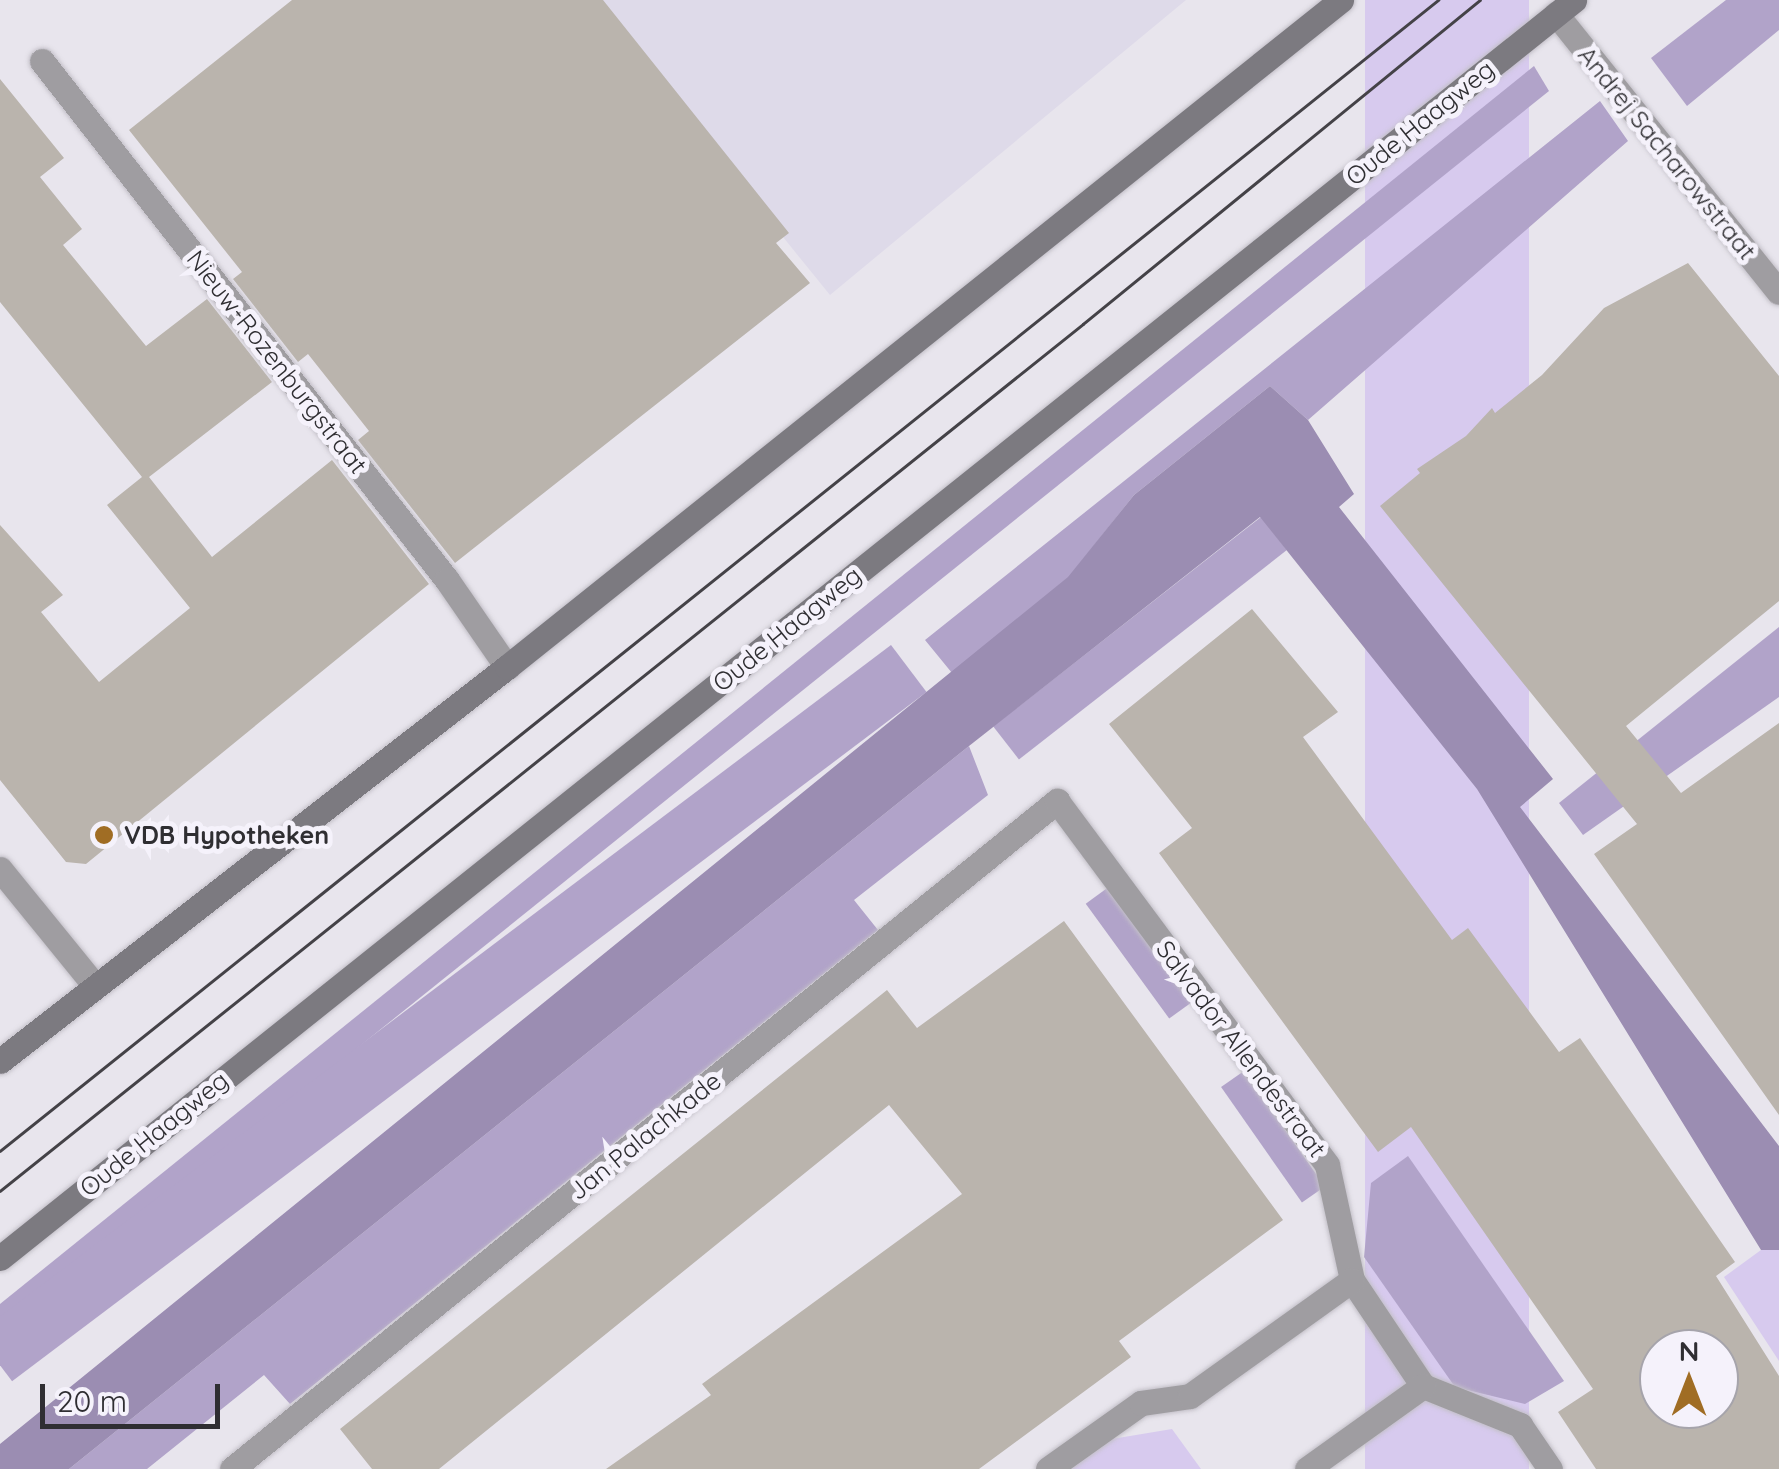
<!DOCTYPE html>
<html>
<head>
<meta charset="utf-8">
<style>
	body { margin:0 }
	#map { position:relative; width:1779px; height:1469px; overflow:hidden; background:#e8e5ed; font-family:Quicksand,sans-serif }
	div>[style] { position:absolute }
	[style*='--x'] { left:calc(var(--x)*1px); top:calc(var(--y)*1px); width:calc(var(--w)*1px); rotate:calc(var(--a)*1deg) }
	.built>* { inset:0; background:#dedae9 }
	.green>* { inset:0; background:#d7caee; transform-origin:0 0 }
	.forest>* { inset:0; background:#b1a3c9; transform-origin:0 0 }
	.water>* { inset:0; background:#9b8db2 }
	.building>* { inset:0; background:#bab4ad }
	.roads { filter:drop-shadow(0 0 2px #c3c0c8) drop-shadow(0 0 2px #c3c0c8) }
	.pedestrian>* { height:25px; margin:-12.5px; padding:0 12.5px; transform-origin:12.5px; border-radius:12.5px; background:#9f9da1 }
	.minor>* { height:25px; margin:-12.5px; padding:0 12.5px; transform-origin:12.5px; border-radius:12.5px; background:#9f9da1 }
	.secondary>* { height:25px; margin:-12.5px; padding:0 12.5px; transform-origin:12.5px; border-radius:12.5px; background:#7c7a80 }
	.tram>* { height:2.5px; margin:-1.25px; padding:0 1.25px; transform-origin:1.25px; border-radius:1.25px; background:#444247 }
	.dots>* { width:28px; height:28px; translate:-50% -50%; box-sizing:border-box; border:5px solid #f5f2fb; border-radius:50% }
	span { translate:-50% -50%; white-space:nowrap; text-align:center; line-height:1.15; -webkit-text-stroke:10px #f5f2fb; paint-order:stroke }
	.street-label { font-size:25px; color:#2f2e32 }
	.poi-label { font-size:25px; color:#2f2e32; font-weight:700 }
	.left { translate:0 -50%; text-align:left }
	.north { position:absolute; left:1639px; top:1329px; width:100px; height:100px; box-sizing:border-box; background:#f5f2fb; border:2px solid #a6a4ab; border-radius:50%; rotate:0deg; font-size:28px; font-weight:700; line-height:40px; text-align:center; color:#2f2e32 }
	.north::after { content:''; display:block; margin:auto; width:35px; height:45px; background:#a06d24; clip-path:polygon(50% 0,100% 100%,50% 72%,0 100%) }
	.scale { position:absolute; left:40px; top:1384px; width:180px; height:45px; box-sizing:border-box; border:5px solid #2f2e32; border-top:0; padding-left:12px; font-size:30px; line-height:35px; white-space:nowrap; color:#2f2e32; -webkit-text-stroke:8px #f5f2fb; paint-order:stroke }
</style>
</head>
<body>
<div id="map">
	<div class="built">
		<i style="clip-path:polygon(591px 0,1186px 0,830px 295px)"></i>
	</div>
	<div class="green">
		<i style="left:1365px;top:0;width:164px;height:1751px"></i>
		<i style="clip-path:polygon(1761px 1250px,1779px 1250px,1779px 1361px,1724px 1277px)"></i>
		<i style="clip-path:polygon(1172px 1429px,1201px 1469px,1061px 1469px,1100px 1441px)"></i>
	</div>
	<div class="forest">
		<i style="clip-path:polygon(1726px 0,1779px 0,1779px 30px,1687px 106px,1651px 58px)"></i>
		<i style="clip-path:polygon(1534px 66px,1549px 91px,0 1335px,0 1304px)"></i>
		<i style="clip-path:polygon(1600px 101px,1628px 141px,1308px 420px,1270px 386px,1134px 495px,1069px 577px,952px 673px,925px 640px)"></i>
		<i style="left:1261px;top:517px;width:42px;height:340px;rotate:52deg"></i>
		<i style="clip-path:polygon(1779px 627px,1779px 697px,1583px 835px,1559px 803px)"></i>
		<i style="left:891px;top:645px;width:59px;height:1145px;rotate:53deg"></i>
		<i style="clip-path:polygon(969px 746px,988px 795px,854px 900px,878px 930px,290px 1404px,264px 1375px,147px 1469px,69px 1469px)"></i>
		<i style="left:1110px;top:886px;width:142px;height:30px;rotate:54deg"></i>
		<i style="left:1244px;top:1071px;width:141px;height:28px;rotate:55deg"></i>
		<i style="clip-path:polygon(1408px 1156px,1564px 1381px,1525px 1404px,1455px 1387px,1364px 1257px,1371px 1183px)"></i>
	</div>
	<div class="water">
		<i style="clip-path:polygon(1270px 386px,1308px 420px,1354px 494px,1339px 507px,1553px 779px,1520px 807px,1779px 1146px,1779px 1250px,1761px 1250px,1477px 789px,1260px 517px,969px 746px,69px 1469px,0 1469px,0 1444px,1068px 577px,1134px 495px)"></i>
	</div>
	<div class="building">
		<i style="clip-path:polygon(292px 0,603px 0,789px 233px,776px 243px,810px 283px,455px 563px,358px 440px,369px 431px,308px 354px,298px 362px,233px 279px,242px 272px,129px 130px)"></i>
		<i style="clip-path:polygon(0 79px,64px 158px,40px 177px,82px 229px,63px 245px,146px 346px,207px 299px,272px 382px,149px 477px,212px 557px,332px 460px,429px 584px,86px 864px,66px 862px,0 780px,0 525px,63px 595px,41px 612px,99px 682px,190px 608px,107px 505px,142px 477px,0 302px)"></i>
		<i style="clip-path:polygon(1688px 263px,1779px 376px,1779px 601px,1626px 726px,1681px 793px,1779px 723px,1779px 1115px,1594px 854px,1637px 824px,1380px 506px,1420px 473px,1417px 469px,1466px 436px,1492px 408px,1495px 413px,1542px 375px,1604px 308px)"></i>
		<i style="clip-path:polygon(evenodd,1252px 609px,1338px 712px,1303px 737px,1452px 940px,1468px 928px,1559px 1052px,1580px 1038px,1735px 1262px,1716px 1276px,1779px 1376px,1779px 1469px,1596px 1469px,1558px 1412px,1593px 1389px,1411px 1127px,1378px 1152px,1159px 853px,1192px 828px,1109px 724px,1252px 609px,1659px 1349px,1719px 1349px,1719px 1409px,1659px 1409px,1659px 1349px)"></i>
		<i style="clip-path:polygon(1064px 921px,1283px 1220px,1119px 1341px,1131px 1357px,979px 1469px,606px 1469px,711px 1395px,702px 1384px,962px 1194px,889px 1105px,439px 1469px,372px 1469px,340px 1429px,887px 990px,917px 1028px)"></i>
	</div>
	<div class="roads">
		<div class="pedestrian">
			<i style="--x:42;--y:61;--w:658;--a:52.03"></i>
			<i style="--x:447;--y:580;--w:106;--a:55.4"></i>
		</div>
		<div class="minor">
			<i style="--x:1556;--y:14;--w:356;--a:51.3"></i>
			<i style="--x:0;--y:869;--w:151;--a:50.9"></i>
			<i style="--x:232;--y:1469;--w:1062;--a:-39"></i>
			<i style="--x:1057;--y:801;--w:453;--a:53.4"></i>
			<i style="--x:1327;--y:1165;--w:118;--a:77.7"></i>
			<i style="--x:1352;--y:1280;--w:128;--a:56.2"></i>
			<i style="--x:1423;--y:1386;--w:105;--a:21.9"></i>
			<i style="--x:1520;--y:1425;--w:53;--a:55.7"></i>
			<i style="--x:1048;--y:1469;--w:114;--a:-35.4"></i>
			<i style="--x:1141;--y:1403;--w:49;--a:-8.1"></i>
			<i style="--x:1190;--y:1396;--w:199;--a:-35.6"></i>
			<i style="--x:1307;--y:1469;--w:143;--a:-35.6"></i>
		</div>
		<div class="secondary">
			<i style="--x:0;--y:1061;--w:642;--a:-37.85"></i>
			<i style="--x:507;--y:667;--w:1068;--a:-38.65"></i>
			<i style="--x:0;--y:1258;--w:2015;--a:-38.63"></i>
		</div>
	</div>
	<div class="tram">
		<i style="--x:0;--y:1151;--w:1842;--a:-38.67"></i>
		<i style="--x:0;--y:1191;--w:1387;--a:-38.68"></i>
		<i style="--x:1083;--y:324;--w:512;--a:-39.22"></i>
	</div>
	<div class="dots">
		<i style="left:104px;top:835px;background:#a06d24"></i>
	</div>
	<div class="street-label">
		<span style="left:1420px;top:123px;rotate:-39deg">Oude Haagweg</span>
		<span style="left:1667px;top:153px;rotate:51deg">Andrej Sacharowstraat</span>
		<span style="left:277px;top:362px;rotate:52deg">Nieuw-Rozenburgstraat</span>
		<span style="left:787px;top:629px;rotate:-39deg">Oude Haagweg</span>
		<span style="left:1241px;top:1049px;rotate:53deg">Salvador Allendestraat</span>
		<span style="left:154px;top:1134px;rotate:-39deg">Oude Haagweg</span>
		<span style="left:645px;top:1136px;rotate:-39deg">Jan Palachkade</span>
	</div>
	<div class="poi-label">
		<span class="left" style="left:124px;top:835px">VDB Hypotheken</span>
	</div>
	<div class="north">N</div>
	<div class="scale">20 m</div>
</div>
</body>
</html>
